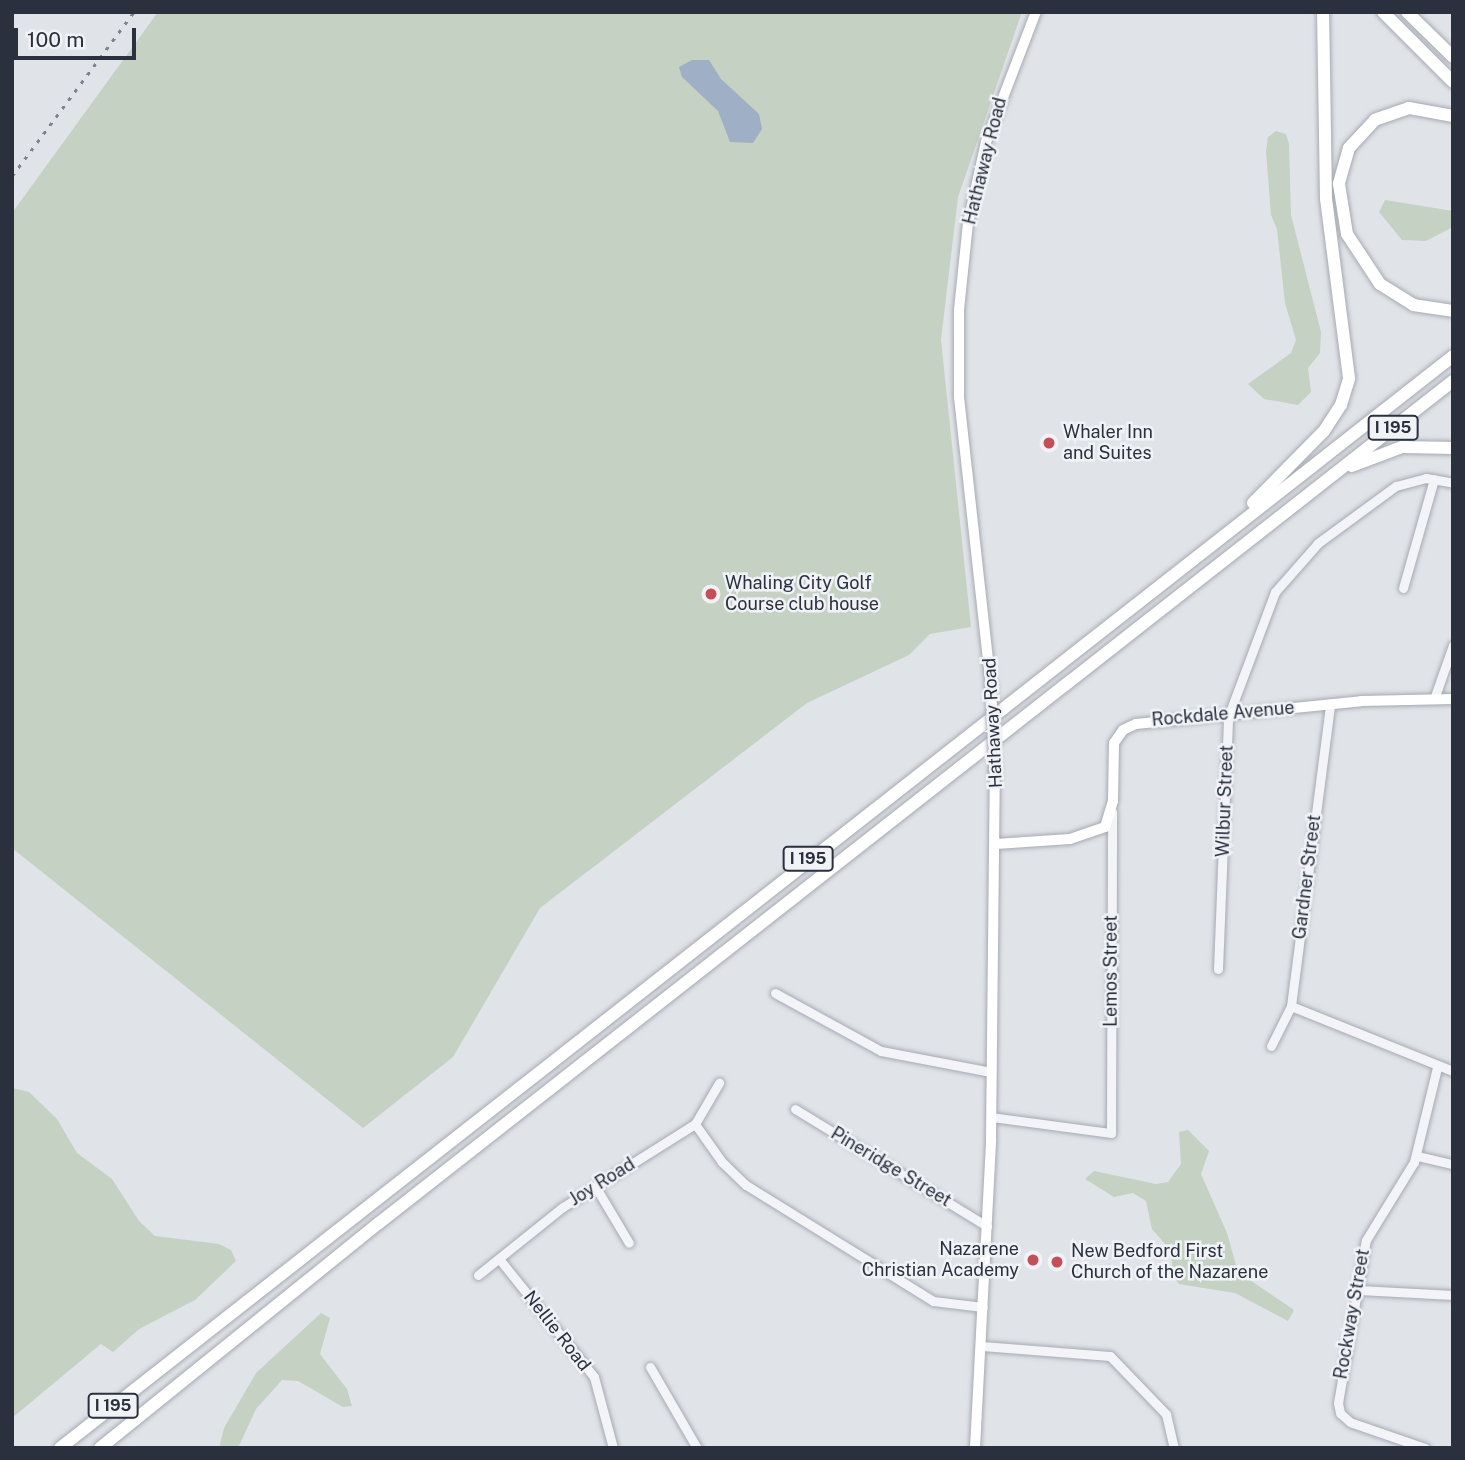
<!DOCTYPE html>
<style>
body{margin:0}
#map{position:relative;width:1465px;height:1460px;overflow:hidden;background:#e0e3e8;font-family:"Public Sans",sans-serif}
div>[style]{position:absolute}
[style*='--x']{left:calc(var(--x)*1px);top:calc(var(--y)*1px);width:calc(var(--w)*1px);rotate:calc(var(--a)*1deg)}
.green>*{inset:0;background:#c5d1c2}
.water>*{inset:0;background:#9eafc6}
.roads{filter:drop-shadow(0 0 2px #a6aab2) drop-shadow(0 0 2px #a6aab2)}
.minor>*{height:9px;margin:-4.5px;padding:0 4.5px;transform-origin:4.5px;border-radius:4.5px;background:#f3f4f7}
.major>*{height:10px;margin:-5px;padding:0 5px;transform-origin:5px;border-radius:5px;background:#fff}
.highway>*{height:12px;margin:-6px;padding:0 6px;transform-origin:6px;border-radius:6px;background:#fff}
.rail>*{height:2.5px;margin-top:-1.25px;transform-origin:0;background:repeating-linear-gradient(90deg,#7b8291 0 3.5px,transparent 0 10.5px)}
.bridges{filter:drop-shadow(0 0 2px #a1a7b3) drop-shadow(0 0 2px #a1a7b3)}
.major-bridge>*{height:10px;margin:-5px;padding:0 5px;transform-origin:5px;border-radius:5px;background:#fff}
.dots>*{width:19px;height:19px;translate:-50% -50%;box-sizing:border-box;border:4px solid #f0f2f6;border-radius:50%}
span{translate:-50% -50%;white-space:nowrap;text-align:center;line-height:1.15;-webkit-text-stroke:5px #f0f2f6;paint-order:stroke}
.shield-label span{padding:2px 5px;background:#f0f2f6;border:2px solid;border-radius:5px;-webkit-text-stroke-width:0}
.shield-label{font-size:16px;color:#2a303e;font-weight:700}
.street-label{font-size:18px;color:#2a303e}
.poi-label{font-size:18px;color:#2a303e}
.left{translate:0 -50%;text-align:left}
.right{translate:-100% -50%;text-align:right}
.frame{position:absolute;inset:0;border:14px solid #2a303e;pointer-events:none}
.scale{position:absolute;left:14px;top:28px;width:122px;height:32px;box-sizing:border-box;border:4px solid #2a303e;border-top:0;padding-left:9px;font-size:21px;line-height:24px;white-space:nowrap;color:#2a303e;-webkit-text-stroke:5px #f0f2f6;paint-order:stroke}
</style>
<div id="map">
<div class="green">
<i style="clip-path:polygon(158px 12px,1022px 12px,958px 197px,941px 340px,971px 627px,930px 634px,909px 655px,807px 703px,540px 908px,453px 1057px,363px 1128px,12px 848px,12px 213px)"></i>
<i style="clip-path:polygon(1276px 131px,1286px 134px,1289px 144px,1291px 215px,1321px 332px,1320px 353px,1308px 368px,1311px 392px,1298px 405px,1264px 399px,1248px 384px,1291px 353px,1296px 340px,1285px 303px,1277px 229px,1271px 215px,1266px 151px,1268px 137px)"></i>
<i style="clip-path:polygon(1385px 200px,1453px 211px,1453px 227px,1426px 241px,1402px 240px,1379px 212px)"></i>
<i style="clip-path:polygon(12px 1088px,29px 1092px,57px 1119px,77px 1153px,112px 1179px,139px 1221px,155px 1236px,219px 1244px,231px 1250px,236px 1261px,195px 1300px,139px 1329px,113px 1352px,101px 1344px,12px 1418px)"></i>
<i style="clip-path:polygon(1188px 1130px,1209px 1151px,1201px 1174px,1227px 1233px,1238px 1272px,1294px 1310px,1288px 1321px,1235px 1293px,1179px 1284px,1172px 1274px,1172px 1252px,1152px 1229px,1146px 1201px,1133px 1193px,1114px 1197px,1085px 1179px,1094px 1171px,1156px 1184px,1168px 1182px,1181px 1164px,1179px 1132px)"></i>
<i style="clip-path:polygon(321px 1313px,330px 1318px,320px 1354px,347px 1389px,352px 1406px,343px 1407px,298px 1381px,282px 1380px,256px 1409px,238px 1448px,219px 1448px,224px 1428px,256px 1373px)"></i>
</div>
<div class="water">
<i style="clip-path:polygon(692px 60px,709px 60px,721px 79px,759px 114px,762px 129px,753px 143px,730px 142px,718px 111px,682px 77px,679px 67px)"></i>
</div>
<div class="roads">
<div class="minor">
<i style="--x:1403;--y:588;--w:113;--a:-74.1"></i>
<i style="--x:1434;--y:699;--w:57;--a:-70.6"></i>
<i style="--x:1218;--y:969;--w:252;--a:-87.7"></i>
<i style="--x:1228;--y:717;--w:134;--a:-69.4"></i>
<i style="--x:1275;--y:592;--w:65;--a:-48.7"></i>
<i style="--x:1318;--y:543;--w:97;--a:-36.2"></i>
<i style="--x:1396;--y:486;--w:31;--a:-15"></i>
<i style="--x:1426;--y:478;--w:27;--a:10"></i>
<i style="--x:775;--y:993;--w:121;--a:28.7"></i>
<i style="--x:881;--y:1051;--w:112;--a:10.8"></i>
<i style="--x:1291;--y:1006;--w:175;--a:21.9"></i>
<i style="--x:1271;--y:1046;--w:45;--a:-63.4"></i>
<i style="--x:1291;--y:1006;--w:305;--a:-82.6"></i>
<i style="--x:795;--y:1109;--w:225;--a:31.4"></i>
<i style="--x:991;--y:1117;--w:121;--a:7.6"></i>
<i style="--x:1111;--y:1133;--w:321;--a:-89.8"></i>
<i style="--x:695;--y:1124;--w:47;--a:54.6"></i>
<i style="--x:722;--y:1162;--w:33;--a:44"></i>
<i style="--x:746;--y:1185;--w:220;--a:31.8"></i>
<i style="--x:933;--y:1301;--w:50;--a:6.8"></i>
<i style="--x:1417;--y:1156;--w:37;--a:13"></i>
<i style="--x:595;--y:1186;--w:66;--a:59.2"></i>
<i style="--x:500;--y:1260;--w:150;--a:51.2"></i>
<i style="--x:594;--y:1377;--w:73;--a:75"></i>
<i style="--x:478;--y:1275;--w:109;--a:-38.7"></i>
<i style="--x:563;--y:1207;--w:156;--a:-32.2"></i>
<i style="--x:695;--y:1124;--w:48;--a:-59.7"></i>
<i style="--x:1359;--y:1290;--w:94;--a:3"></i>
<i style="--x:982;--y:1346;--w:128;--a:4.5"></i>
<i style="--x:1110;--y:1356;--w:81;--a:46"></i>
<i style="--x:1166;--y:1414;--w:35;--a:77"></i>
<i style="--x:650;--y:1367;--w:94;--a:59.9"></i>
<i style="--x:1425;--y:1448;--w:79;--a:-160.9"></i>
<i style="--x:1350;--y:1422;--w:13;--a:-138"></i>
<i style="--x:1340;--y:1413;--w:10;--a:-101"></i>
<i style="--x:1338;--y:1403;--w:165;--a:-80.3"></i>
<i style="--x:1366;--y:1240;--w:92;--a:-58.4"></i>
<i style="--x:1414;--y:1162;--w:97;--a:-76.3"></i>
</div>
<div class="major">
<i style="--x:991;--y:687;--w:292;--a:-96.3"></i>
<i style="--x:959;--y:397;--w:87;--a:-90"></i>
<i style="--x:959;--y:310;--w:87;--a:-84.1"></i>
<i style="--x:968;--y:223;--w:83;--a:-77.5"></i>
<i style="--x:986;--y:142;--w:139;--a:-69"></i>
<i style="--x:996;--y:844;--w:74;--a:-3.9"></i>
<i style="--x:1070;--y:839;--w:37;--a:-19"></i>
<i style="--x:1105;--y:827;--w:27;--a:-73"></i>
<i style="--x:1113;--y:801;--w:58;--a:-89"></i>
<i style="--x:1114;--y:743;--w:16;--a:-55"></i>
<i style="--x:1123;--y:730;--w:14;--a:-25"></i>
<i style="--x:1136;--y:724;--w:226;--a:-5.8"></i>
<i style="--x:1361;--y:701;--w:92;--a:-1.2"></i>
<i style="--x:975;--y:1448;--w:310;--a:-87"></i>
<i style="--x:991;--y:1138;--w:364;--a:-89.4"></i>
</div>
<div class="highway">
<i style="--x:1383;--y:12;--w:99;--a:45"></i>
<i style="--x:1407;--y:12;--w:64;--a:44.4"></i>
<i style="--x:1453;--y:116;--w:45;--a:-169.7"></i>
<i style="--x:1409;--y:108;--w:36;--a:161"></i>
<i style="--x:1375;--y:120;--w:38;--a:133"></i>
<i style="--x:1349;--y:148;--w:37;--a:106"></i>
<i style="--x:1339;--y:184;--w:51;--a:80.9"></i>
<i style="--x:1347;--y:234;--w:60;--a:56.6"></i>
<i style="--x:1380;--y:284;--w:39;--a:32"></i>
<i style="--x:1413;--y:305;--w:40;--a:8.5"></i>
<i style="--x:1352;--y:466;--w:53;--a:-20.8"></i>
<i style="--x:1402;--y:447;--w:51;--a:1.1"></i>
<i style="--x:1253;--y:503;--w:101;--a:-45.4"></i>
<i style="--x:1324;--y:431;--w:31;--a:-57"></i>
<i style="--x:1341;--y:405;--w:28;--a:-73"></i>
<i style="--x:1349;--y:378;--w:180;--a:-97.3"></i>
<i style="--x:1326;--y:199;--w:187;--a:-90.9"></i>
<i style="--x:60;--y:1448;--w:1770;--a:-38.09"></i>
<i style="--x:100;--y:1448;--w:358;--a:-38.9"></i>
<i style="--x:379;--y:1223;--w:1365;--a:-38.1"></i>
</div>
</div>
<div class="rail">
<i style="--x:12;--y:176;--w:204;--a:-53.4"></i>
</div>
<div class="bridges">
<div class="major-bridge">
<i style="--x:991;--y:687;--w:87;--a:87.4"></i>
</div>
</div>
<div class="dots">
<i style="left:1049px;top:443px;background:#c44f5a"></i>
<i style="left:711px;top:594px;background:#c44f5a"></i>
<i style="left:1033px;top:1260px;background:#c44f5a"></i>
<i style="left:1057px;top:1262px;background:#c44f5a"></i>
</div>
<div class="shield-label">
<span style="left:1393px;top:428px">I 195</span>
<span style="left:808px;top:859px">I 195</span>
<span style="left:113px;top:1406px">I 195</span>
</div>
<div class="street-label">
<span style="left:985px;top:161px;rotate:-76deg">Hathaway Road</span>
<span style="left:1223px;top:714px;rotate:-5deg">Rockdale Avenue</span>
<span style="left:993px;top:723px;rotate:-93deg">Hathaway Road</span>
<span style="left:1225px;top:801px;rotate:-88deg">Wilbur Street</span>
<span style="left:1307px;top:877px;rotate:-83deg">Gardner Street</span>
<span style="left:1111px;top:971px;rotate:-90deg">Lemos Street</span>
<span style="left:891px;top:1167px;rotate:31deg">Pineridge Street</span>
<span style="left:602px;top:1182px;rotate:-32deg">Joy Road</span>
<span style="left:1352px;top:1314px;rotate:-80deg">Rockway Street</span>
<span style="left:557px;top:1331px;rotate:52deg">Nellie Road</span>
</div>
<div class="poi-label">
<span class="left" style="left:1063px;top:443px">Whaler Inn<br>and Suites</span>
<span class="left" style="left:725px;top:594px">Whaling City Golf<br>Course club house</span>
<span class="right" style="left:1019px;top:1260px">Nazarene<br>Christian Academy</span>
<span class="left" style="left:1071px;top:1262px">New Bedford First<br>Church of the Nazarene</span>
</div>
<div class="frame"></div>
<div class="scale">100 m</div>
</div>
